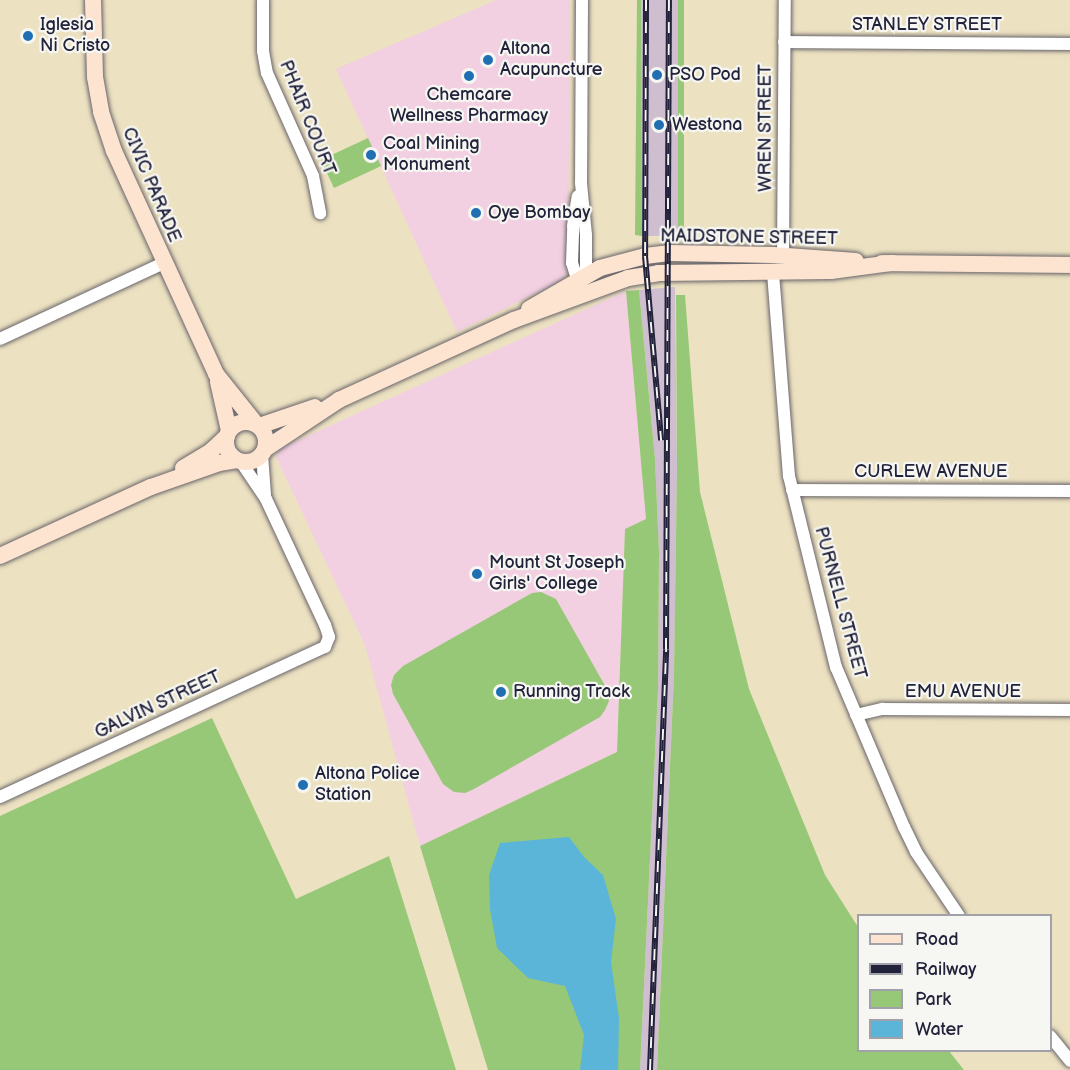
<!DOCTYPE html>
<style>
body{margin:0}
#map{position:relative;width:1070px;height:1070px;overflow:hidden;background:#ece1c1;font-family:"Balsamiq Sans",sans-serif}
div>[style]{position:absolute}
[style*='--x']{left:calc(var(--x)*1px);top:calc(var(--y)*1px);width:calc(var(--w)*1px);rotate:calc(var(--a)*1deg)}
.built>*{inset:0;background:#f2d0e2}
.industrial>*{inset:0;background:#cfbed0;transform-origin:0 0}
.green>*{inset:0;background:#97c877;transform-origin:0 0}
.water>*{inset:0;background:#5bb5d8}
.roads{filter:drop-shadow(0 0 2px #69656a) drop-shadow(0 0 2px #69656a)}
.street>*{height:12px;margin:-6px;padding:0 6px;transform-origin:6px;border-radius:6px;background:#fff}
.secondary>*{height:16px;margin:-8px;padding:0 8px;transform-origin:8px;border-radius:8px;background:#fde4d1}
.secondary>.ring{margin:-8px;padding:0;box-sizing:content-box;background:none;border:16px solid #fde4d1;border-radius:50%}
.rail>*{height:6px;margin-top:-3px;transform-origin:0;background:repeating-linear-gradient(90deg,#f6f6f2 0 11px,#22223b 0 22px);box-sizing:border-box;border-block:2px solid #22223b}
.dots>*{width:16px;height:16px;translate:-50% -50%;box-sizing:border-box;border:3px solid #f6f6f2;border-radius:50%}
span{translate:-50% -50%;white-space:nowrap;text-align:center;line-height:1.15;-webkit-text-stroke:4.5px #f6f6f2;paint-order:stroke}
.street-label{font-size:18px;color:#22223b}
.poi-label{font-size:18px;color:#22223b}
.left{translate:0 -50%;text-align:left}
.legend{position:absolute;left:857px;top:914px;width:195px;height:138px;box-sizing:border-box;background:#f6f6f2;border:2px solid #a1a1a9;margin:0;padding:8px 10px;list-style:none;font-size:18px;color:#22223b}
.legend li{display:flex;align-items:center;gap:12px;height:30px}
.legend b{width:30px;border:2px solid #a1a1a9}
</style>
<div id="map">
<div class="built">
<i style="clip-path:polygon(496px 0,570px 0,568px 271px,561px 281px,457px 332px,336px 69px)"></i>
<i style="clip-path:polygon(626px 291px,646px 519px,625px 530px,617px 752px,420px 846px,365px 645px,276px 457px,279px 449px)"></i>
</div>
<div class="industrial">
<i style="left:641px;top:0;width:37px;height:236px"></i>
<i style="clip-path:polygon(675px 287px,677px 470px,674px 674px,657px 1070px,640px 1070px,658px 690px,659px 553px,655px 459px,639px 290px)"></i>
</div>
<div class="green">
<i style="clip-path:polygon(637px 0,641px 0,642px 236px,635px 235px)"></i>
<i style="left:678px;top:0;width:6px;height:238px"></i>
<i style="left:368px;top:138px;width:31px;height:52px;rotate:65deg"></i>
<i style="clip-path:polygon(639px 290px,655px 459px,659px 553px,658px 690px,640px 1070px,488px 1070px,420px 846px,617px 752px,625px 529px,646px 519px,626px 291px)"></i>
<i style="clip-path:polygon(676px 295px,685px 295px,700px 492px,749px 689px,825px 875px,858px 927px,858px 1050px,949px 1051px,964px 1070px,657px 1070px,674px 674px,677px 470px)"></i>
<i style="clip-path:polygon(541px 592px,556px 599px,608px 691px,609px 701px,605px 710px,600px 717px,474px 789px,465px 793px,454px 792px,443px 784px,393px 694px,391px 685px,394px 675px,403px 666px,532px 593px)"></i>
<i style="clip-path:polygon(212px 718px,296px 899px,389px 856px,456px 1070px,0 1070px,0 816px)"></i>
</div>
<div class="water">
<i style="clip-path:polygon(569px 837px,584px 857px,603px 875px,616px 919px,611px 962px,619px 1018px,618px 1070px,580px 1070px,584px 1035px,565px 986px,528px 978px,497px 948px,490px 909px,489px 875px,500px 843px)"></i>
</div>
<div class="roads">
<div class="street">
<i style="--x:263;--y:0;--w:51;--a:90"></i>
<i style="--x:263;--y:51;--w:22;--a:80"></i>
<i style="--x:267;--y:73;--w:113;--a:65.9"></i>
<i style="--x:313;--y:176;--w:38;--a:79"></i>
<i style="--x:582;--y:0;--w:183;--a:90.3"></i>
<i style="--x:581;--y:183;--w:52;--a:84.5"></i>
<i style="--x:586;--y:235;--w:39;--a:90"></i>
<i style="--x:784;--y:42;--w:286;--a:0.4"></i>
<i style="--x:783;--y:256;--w:256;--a:-89.6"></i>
<i style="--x:773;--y:273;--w:204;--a:85.5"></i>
<i style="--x:789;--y:476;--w:197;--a:76.2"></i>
<i style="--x:836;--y:667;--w:174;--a:67"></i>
<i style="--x:904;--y:827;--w:28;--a:64"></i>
<i style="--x:916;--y:852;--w:77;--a:56.1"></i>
<i style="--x:577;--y:279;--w:17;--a:-107"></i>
<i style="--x:572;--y:263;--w:37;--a:-88"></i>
<i style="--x:573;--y:226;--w:30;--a:-81"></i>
<i style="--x:0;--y:339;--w:181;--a:-24.9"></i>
<i style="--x:262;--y:455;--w:40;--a:85.7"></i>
<i style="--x:792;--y:490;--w:278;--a:0.2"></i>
<i style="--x:856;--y:715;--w:28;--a:-13"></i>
<i style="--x:883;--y:709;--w:187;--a:0.3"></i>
<i style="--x:0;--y:797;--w:358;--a:-24.8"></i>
<i style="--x:325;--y:647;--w:11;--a:-68"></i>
<i style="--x:329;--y:637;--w:13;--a:-108"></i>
<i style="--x:325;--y:625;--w:139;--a:-115.1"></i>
<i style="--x:266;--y:499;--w:45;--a:-124"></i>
<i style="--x:1050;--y:1036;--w:32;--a:51"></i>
</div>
<div class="secondary">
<i style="--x:93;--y:0;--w:77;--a:88.5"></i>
<i style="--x:95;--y:77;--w:36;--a:80"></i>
<i style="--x:101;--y:112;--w:41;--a:71.6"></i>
<i style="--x:114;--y:151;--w:245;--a:65.4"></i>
<i style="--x:216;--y:374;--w:64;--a:51.3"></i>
<i style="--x:882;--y:263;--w:188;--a:0.6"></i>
<i style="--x:529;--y:309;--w:82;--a:-30"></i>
<i style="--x:600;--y:268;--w:47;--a:-14.9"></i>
<i style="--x:645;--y:256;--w:24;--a:-7"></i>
<i style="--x:669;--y:253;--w:104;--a:1.1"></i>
<i style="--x:773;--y:255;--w:83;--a:4.1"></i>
<i style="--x:218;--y:382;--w:50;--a:77.3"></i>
<i class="ring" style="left:226px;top:422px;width:24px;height:24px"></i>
<i style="--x:259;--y:426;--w:59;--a:-18.7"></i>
<i style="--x:265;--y:449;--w:89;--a:-33.5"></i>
<i style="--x:339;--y:400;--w:192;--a:-24.6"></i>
<i style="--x:514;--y:320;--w:121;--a:-20.2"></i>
<i style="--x:628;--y:278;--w:30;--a:-9"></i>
<i style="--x:658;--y:273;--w:173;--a:-0.7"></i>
<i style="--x:831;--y:271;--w:62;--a:-7.5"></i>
<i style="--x:183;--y:468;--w:33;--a:-31"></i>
<i style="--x:211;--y:451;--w:22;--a:-43"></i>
<i style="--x:0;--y:556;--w:166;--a:-24.6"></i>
<i style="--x:151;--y:487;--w:72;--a:-19.4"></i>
<i style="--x:219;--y:463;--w:18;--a:-9"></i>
</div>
</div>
<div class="rail">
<i style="--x:646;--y:0;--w:256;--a:90.2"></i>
<i style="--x:645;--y:256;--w:185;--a:85"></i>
<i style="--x:650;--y:1070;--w:421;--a:-87.8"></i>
<i style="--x:666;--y:649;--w:649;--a:-89.74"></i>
</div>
<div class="dots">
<i style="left:28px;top:36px;background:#1f6fb2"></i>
<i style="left:488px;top:60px;background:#1f6fb2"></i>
<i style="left:657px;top:75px;background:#1f6fb2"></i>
<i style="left:469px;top:76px;background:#1f6fb2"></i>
<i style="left:659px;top:125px;background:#1f6fb2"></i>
<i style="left:371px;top:155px;background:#1f6fb2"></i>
<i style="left:476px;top:213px;background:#1f6fb2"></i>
<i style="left:477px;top:574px;background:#1f6fb2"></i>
<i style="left:501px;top:692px;background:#1f6fb2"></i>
<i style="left:303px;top:785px;background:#1f6fb2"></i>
</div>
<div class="street-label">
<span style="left:927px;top:25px">STANLEY STREET</span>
<span style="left:307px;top:118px;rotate:68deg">PHAIR COURT</span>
<span style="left:766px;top:128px;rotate:-90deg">WREN STREET</span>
<span style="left:151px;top:185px;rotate:67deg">CIVIC PARADE</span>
<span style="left:749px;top:238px;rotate:1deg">MAIDSTONE STREET</span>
<span style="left:931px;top:472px">CURLEW AVENUE</span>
<span style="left:840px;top:603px;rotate:75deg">PURNELL STREET</span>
<span style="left:963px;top:692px">EMU AVENUE</span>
<span style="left:158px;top:705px;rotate:-25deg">GALVIN STREET</span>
</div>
<div class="poi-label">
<span class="left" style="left:40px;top:36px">Iglesia<br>Ni Cristo</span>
<span class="left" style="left:500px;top:60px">Altona<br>Acupuncture</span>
<span class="left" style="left:669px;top:75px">PSO Pod</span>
<span style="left:469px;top:106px">Chemcare<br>Wellness Pharmacy</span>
<span class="left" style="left:672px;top:125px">Westona</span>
<span class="left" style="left:383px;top:155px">Coal Mining<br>Monument</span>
<span class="left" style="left:488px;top:213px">Oye Bombay</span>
<span class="left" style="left:489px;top:574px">Mount St Joseph<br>Girls' College</span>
<span class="left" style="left:513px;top:692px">Running Track</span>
<span class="left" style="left:315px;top:785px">Altona Police<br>Station</span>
</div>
<ul class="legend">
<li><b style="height:8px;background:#fde4d1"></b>Road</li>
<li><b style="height:8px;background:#22223b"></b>Railway</li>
<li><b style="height:16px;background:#97c877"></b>Park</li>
<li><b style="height:16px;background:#5bb5d8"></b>Water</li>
</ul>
</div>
